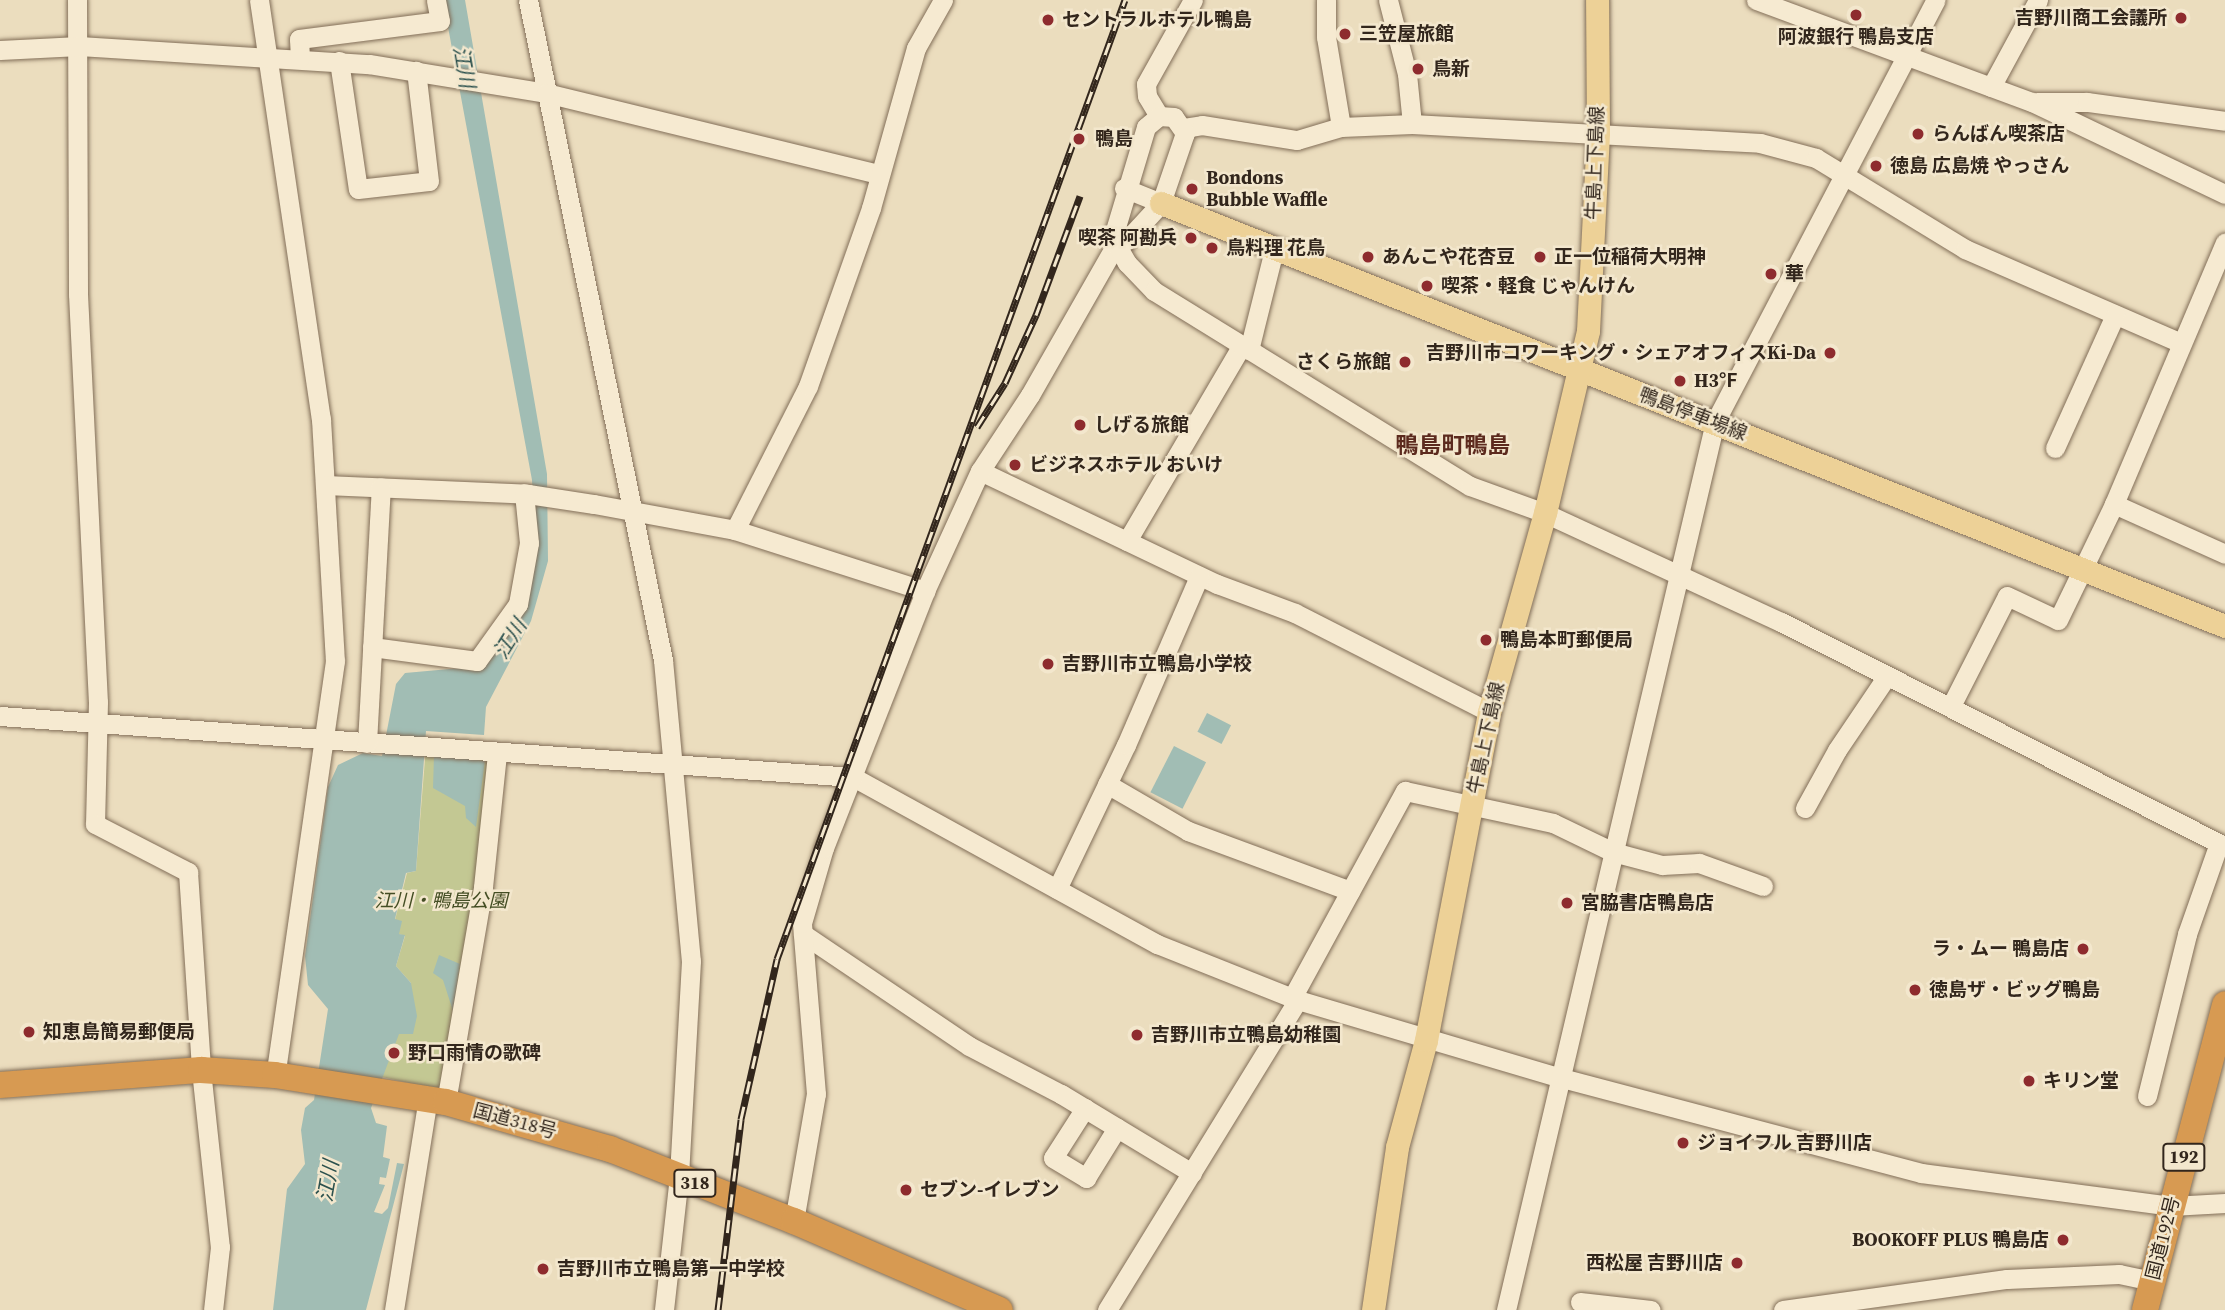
<!DOCTYPE html>
<meta charset="utf-8">
<style>
body{margin:0}
#map{position:relative;width:2225px;height:1310px;overflow:hidden;background:#ebddbe;font-family:"Source Serif 4","Noto Sans JP",serif}
div>[style]{position:absolute}
[style*='--x']{left:calc(var(--x)*1px);top:calc(var(--y)*1px);width:calc(var(--w)*1px);rotate:calc(var(--a)*1deg)}
.green>*{inset:0;background:#c3c893}
.water>*{inset:0;background:#a1bdb4;transform-origin:0 0}
.roads{filter:drop-shadow(0 0 2px #826e58) drop-shadow(0 0 2px #826e58)}
.minor>*{height:19px;margin:-9.5px;padding:0 9.5px;transform-origin:9.5px;border-radius:9.5px;background:#f6ead1}
.major>*{height:23px;margin:-11.5px;padding:0 11.5px;transform-origin:11.5px;border-radius:11.5px;background:#edd197}
.highway>*{height:26px;margin:-13px;padding:0 13px;transform-origin:13px;border-radius:13px;background:#d79a52}
.rail>*{height:7px;margin-top:-3.5px;transform-origin:0;background:repeating-linear-gradient(90deg,#f3e7cd 0 13px,#32261c 0 26px);box-sizing:border-box;border-block:2px solid #32261c}
.dots>*{width:19px;height:19px;translate:-50% -50%;box-sizing:border-box;border:4px solid #f3e7cd;border-radius:50%}
span{translate:-50% -50%;white-space:nowrap;text-align:center;line-height:1.15;-webkit-text-stroke:5px #f3e7cd;paint-order:stroke}
.shield-label span{padding:2px 5px;background:#f3e7cd;border:2px solid;border-radius:5px;-webkit-text-stroke-width:0}
.shield-label{font-size:18px;color:#32261c;font-weight:700}
.poi-label{font-size:19px;color:#32261c;font-weight:700}
.right{translate:-100% -50%;text-align:right}
.left{translate:0 -50%;text-align:left}
.street-label{font-size:19px;color:#32261c}
.park-label{font-size:19px;color:#444e24;font-style:italic}
.water-label{font-size:21px;color:#2c514e;font-style:italic}
.quarter-label{font-size:23px;color:#5c2a1e;font-weight:700}
</style>
<div id="map">
<div class="green">
<i style="clip-path:polygon(426px 747px,497px 753px,441px 1090px,382px 1077px,411px 983px,396px 966px,405px 936px,399px 934px,395px 920px,407px 873px,416px 871px)"></i>
</div>
<div class="water">
<i style="clip-path:polygon(443px 0,465px 0,547px 474px,548px 561px,531px 621px,486px 707px,484px 735px,426px 731px,416px 871px,406px 873px,395px 919px,402px 921px,399px 934px,405px 935px,396px 966px,411px 983px,417px 1016px,413px 1034px,399px 1034px,371px 1108px,376px 1123px,387px 1126px,383px 1157px,390px 1159px,386px 1178px,380px 1177px,379px 1184px,385px 1185px,374px 1212px,382px 1214px,388px 1208px,397px 1163px,404px 1164px,366px 1310px,273px 1310px,287px 1189px,305px 1164px,301px 1130px,305px 1108px,314px 1100px,328px 1009px,308px 985px,305px 956px,328px 787px,338px 765px,363px 753px,382px 756px,396px 684px,405px 673px,483px 666px,535px 551px,532px 480px)"></i>
<i style="left:1207px;top:713px;width:27px;height:21px;rotate:27deg"></i>
<i style="left:1174px;top:746px;width:36px;height:52px;rotate:27deg"></i>
<i style="clip-path:polygon(434px 755px,485px 761px,476px 827px,466px 818px,465px 806px,433px 788px)"></i>
<i style="clip-path:polygon(439px 955px,460px 964px,453px 1011px,443px 980px,433px 973px)"></i>
</div>
<div class="roads">
<div class="minor">
<i style="--x:77;--y:0;--w:294;--a:89.8"></i>
<i style="--x:78;--y:294;--w:408;--a:87.2"></i>
<i style="--x:98;--y:702;--w:122;--a:91.4"></i>
<i style="--x:95;--y:824;--w:105;--a:27.3"></i>
<i style="--x:188;--y:872;--w:198;--a:86.2"></i>
<i style="--x:201;--y:1070;--w:178;--a:83.9"></i>
<i style="--x:220;--y:1247;--w:63;--a:96.3"></i>
<i style="--x:259;--y:0;--w:424;--a:81.6"></i>
<i style="--x:321;--y:419;--w:242;--a:86.7"></i>
<i style="--x:335;--y:661;--w:418;--a:98.2"></i>
<i style="--x:528;--y:0;--w:674;--a:78.44"></i>
<i style="--x:663;--y:660;--w:302;--a:84.7"></i>
<i style="--x:691;--y:961;--w:215;--a:93.2"></i>
<i style="--x:679;--y:1176;--w:135;--a:96.4"></i>
<i style="--x:1326;--y:0;--w:37;--a:90"></i>
<i style="--x:1326;--y:37;--w:91;--a:80.5"></i>
<i style="--x:1388;--y:0;--w:76;--a:75.6"></i>
<i style="--x:1407;--y:74;--w:50;--a:84.3"></i>
<i style="--x:1756;--y:0;--w:294;--a:20.3"></i>
<i style="--x:2032;--y:102;--w:214;--a:25.5"></i>
<i style="--x:0;--y:50;--w:79;--a:-2.9"></i>
<i style="--x:79;--y:46;--w:291;--a:3.6"></i>
<i style="--x:369;--y:64;--w:179;--a:9.3"></i>
<i style="--x:546;--y:93;--w:342;--a:13.7"></i>
<i style="--x:300;--y:58;--w:19;--a:-93"></i>
<i style="--x:299;--y:39;--w:142;--a:-7.3"></i>
<i style="--x:440;--y:21;--w:21;--a:-101"></i>
<i style="--x:339;--y:61;--w:129;--a:81.6"></i>
<i style="--x:358;--y:189;--w:71;--a:-6.4"></i>
<i style="--x:429;--y:181;--w:111;--a:-96.7"></i>
<i style="--x:1991;--y:87;--w:99;--a:-61.6"></i>
<i style="--x:2037;--y:102;--w:50;--a:0"></i>
<i style="--x:2087;--y:102;--w:139;--a:7.8"></i>
<i style="--x:1159;--y:116;--w:23;--a:-121"></i>
<i style="--x:1147;--y:96;--w:12;--a:-95"></i>
<i style="--x:1146;--y:84;--w:96;--a:-60.8"></i>
<i style="--x:1184;--y:128;--w:18;--a:-9"></i>
<i style="--x:1202;--y:125;--w:96;--a:9"></i>
<i style="--x:1297;--y:140;--w:46;--a:-16.5"></i>
<i style="--x:1341;--y:127;--w:71;--a:-2.4"></i>
<i style="--x:1412;--y:124;--w:349;--a:3.1"></i>
<i style="--x:1760;--y:143;--w:58;--a:15"></i>
<i style="--x:1816;--y:158;--w:175;--a:31.4"></i>
<i style="--x:1965;--y:249;--w:233;--a:23.5"></i>
<i style="--x:1124;--y:188;--w:40;--a:22"></i>
<i style="--x:1249;--y:350;--w:103;--a:-76"></i>
<i style="--x:2055;--y:448;--w:146;--a:-65.7"></i>
<i style="--x:980;--y:471;--w:263;--a:25.5"></i>
<i style="--x:1217;--y:584;--w:83;--a:20.4"></i>
<i style="--x:1295;--y:613;--w:218;--a:27"></i>
<i style="--x:325;--y:485;--w:203;--a:2.5"></i>
<i style="--x:528;--y:494;--w:67;--a:8.6"></i>
<i style="--x:594;--y:504;--w:143;--a:10.4"></i>
<i style="--x:735;--y:530;--w:200;--a:17.8"></i>
<i style="--x:2114;--y:504;--w:122;--a:24.2"></i>
<i style="--x:735;--y:530;--w:161;--a:-63.1"></i>
<i style="--x:808;--y:386;--w:189;--a:-70.5"></i>
<i style="--x:871;--y:208;--w:166;--a:-74.3"></i>
<i style="--x:916;--y:48;--w:55;--a:-60.6"></i>
<i style="--x:1127;--y:541;--w:227;--a:-59.6"></i>
<i style="--x:372;--y:647;--w:106;--a:7.6"></i>
<i style="--x:477;--y:661;--w:70;--a:-54.3"></i>
<i style="--x:518;--y:604;--w:62;--a:-79.8"></i>
<i style="--x:529;--y:543;--w:50;--a:-95.7"></i>
<i style="--x:1951;--y:706;--w:123;--a:-63"></i>
<i style="--x:2007;--y:596;--w:56;--a:25.2"></i>
<i style="--x:2058;--y:620;--w:129;--a:-64.2"></i>
<i style="--x:2114;--y:504;--w:284;--a:-67"></i>
<i style="--x:0;--y:716;--w:855;--a:4.09"></i>
<i style="--x:853;--y:777;--w:347;--a:28.8"></i>
<i style="--x:1157;--y:944;--w:152;--a:21.7"></i>
<i style="--x:1298;--y:1000;--w:275;--a:16.5"></i>
<i style="--x:1562;--y:1078;--w:371;--a:14.8"></i>
<i style="--x:1921;--y:1173;--w:252;--a:7.5"></i>
<i style="--x:2171;--y:1206;--w:54;--a:-3.2"></i>
<i style="--x:367;--y:743;--w:256;--a:-86.9"></i>
<i style="--x:1107;--y:784;--w:94;--a:30.1"></i>
<i style="--x:1188;--y:831;--w:173;--a:20.3"></i>
<i style="--x:1805;--y:808;--w:66;--a:-61.1"></i>
<i style="--x:1837;--y:750;--w:89;--a:-56"></i>
<i style="--x:1057;--y:889;--w:160;--a:-64.4"></i>
<i style="--x:1126;--y:745;--w:184;--a:-66.6"></i>
<i style="--x:803;--y:934;--w:200;--a:34"></i>
<i style="--x:969;--y:1046;--w:104;--a:27.6"></i>
<i style="--x:1061;--y:1094;--w:153;--a:31.1"></i>
<i style="--x:1292;--y:998;--w:236;--a:-61.4"></i>
<i style="--x:1405;--y:791;--w:151;--a:12.2"></i>
<i style="--x:1553;--y:823;--w:67;--a:25.8"></i>
<i style="--x:1613;--y:852;--w:51;--a:14.9"></i>
<i style="--x:1662;--y:865;--w:37;--a:-3"></i>
<i style="--x:1699;--y:863;--w:68;--a:19.8"></i>
<i style="--x:2147;--y:1096;--w:167;--a:-76.1"></i>
<i style="--x:2187;--y:934;--w:96;--a:-70.6"></i>
<i style="--x:446;--y:1102;--w:218;--a:-80.2"></i>
<i style="--x:483;--y:887;--w:135;--a:-84"></i>
<i style="--x:1085;--y:1108;--w:59;--a:122.6"></i>
<i style="--x:1053;--y:1158;--w:39;--a:31"></i>
<i style="--x:1086;--y:1178;--w:59;--a:-58.2"></i>
<i style="--x:794;--y:1221;--w:129;--a:-80.2"></i>
<i style="--x:816;--y:1094;--w:172;--a:-94.7"></i>
<i style="--x:802;--y:923;--w:78;--a:-73.7"></i>
<i style="--x:824;--y:848;--w:276;--a:-68.5"></i>
<i style="--x:925;--y:591;--w:132;--a:-65.4"></i>
<i style="--x:980;--y:471;--w:91;--a:-56.7"></i>
<i style="--x:1030;--y:395;--w:174;--a:-60.3"></i>
<i style="--x:1116;--y:244;--w:12;--a:-20"></i>
<i style="--x:1127;--y:240;--w:50;--a:-47.4"></i>
<i style="--x:1161;--y:203;--w:74;--a:-71.1"></i>
<i style="--x:1185;--y:133;--w:19;--a:-125"></i>
<i style="--x:1174;--y:117;--w:15;--a:-176"></i>
<i style="--x:1159;--y:116;--w:17;--a:140"></i>
<i style="--x:1146;--y:127;--w:112;--a:106.7"></i>
<i style="--x:1114;--y:234;--w:10;--a:79"></i>
<i style="--x:1116;--y:244;--w:22;--a:60"></i>
<i style="--x:1127;--y:263;--w:39;--a:46"></i>
<i style="--x:1154;--y:291;--w:371;--a:31.7"></i>
<i style="--x:1470;--y:486;--w:80;--a:19.8"></i>
<i style="--x:1545;--y:513;--w:260;--a:24.8"></i>
<i style="--x:1781;--y:622;--w:497;--a:26.8"></i>
<i style="--x:1580;--y:1302;--w:71;--a:6.4"></i>
<i style="--x:394;--y:1310;--w:215;--a:-80.9"></i>
<i style="--x:1107;--y:1310;--w:364;--a:-58.4"></i>
<i style="--x:1506;--y:1310;--w:912;--a:-76.76"></i>
<i style="--x:1715;--y:422;--w:476;--a:-62.4"></i>
<i style="--x:1783;--y:1310;--w:226;--a:-7.9"></i>
<i style="--x:2007;--y:1279;--w:112;--a:-2.6"></i>
<i style="--x:2119;--y:1274;--w:34;--a:12"></i>
</div>
<div class="major">
<i style="--x:1161;--y:203;--w:1145;--a:21.68"></i>
<i style="--x:1373;--y:1310;--w:165;--a:-81.6"></i>
<i style="--x:1397;--y:1147;--w:111;--a:-74.8"></i>
<i style="--x:1426;--y:1040;--w:334;--a:-79.1"></i>
<i style="--x:1489;--y:712;--w:207;--a:-74.3"></i>
<i style="--x:1545;--y:513;--w:187;--a:-76.7"></i>
<i style="--x:1588;--y:331;--w:199;--a:-87.1"></i>
<i style="--x:1598;--y:132;--w:132;--a:-90.4"></i>
</div>
<div class="highway">
<i style="--x:0;--y:1085;--w:202;--a:-4.3"></i>
<i style="--x:201;--y:1070;--w:74;--a:3.9"></i>
<i style="--x:275;--y:1075;--w:173;--a:9"></i>
<i style="--x:446;--y:1102;--w:171;--a:16"></i>
<i style="--x:610;--y:1149;--w:198;--a:21.4"></i>
<i style="--x:794;--y:1221;--w:224;--a:23.4"></i>
<i style="--x:2145;--y:1310;--w:316;--a:-75.3"></i>
</div>
</div>
<div class="rail">
<i style="--x:977;--y:427;--w:52;--a:-57.5"></i>
<i style="--x:1005;--y:383;--w:75;--a:-65.5"></i>
<i style="--x:1036;--y:315;--w:127;--a:-69.7"></i>
<i style="--x:718;--y:1310;--w:192;--a:-83.1"></i>
<i style="--x:741;--y:1119;--w:164;--a:-77.3"></i>
<i style="--x:777;--y:959;--w:1020;--a:-70.06"></i>
</div>
<div class="dots">
<i style="left:1856px;top:15px;background:#8e2b2e"></i>
<i style="left:2181px;top:18px;background:#8e2b2e"></i>
<i style="left:1048px;top:20px;background:#8e2b2e"></i>
<i style="left:1345px;top:34px;background:#8e2b2e"></i>
<i style="left:1418px;top:69px;background:#8e2b2e"></i>
<i style="left:1918px;top:134px;background:#8e2b2e"></i>
<i style="left:1079px;top:139px;background:#8e2b2e"></i>
<i style="left:1876px;top:166px;background:#8e2b2e"></i>
<i style="left:1192px;top:189px;background:#8e2b2e"></i>
<i style="left:1191px;top:238px;background:#8e2b2e"></i>
<i style="left:1212px;top:248px;background:#8e2b2e"></i>
<i style="left:1368px;top:257px;background:#8e2b2e"></i>
<i style="left:1540px;top:257px;background:#8e2b2e"></i>
<i style="left:1771px;top:274px;background:#8e2b2e"></i>
<i style="left:1427px;top:286px;background:#8e2b2e"></i>
<i style="left:1830px;top:353px;background:#8e2b2e"></i>
<i style="left:1405px;top:362px;background:#8e2b2e"></i>
<i style="left:1680px;top:381px;background:#8e2b2e"></i>
<i style="left:1080px;top:425px;background:#8e2b2e"></i>
<i style="left:1015px;top:465px;background:#8e2b2e"></i>
<i style="left:1486px;top:640px;background:#8e2b2e"></i>
<i style="left:1048px;top:664px;background:#8e2b2e"></i>
<i style="left:1567px;top:903px;background:#8e2b2e"></i>
<i style="left:2083px;top:949px;background:#8e2b2e"></i>
<i style="left:1915px;top:990px;background:#8e2b2e"></i>
<i style="left:29px;top:1032px;background:#8e2b2e"></i>
<i style="left:1137px;top:1035px;background:#8e2b2e"></i>
<i style="left:394px;top:1053px;background:#8e2b2e"></i>
<i style="left:2029px;top:1081px;background:#8e2b2e"></i>
<i style="left:1683px;top:1143px;background:#8e2b2e"></i>
<i style="left:906px;top:1190px;background:#8e2b2e"></i>
<i style="left:2063px;top:1240px;background:#8e2b2e"></i>
<i style="left:1737px;top:1263px;background:#8e2b2e"></i>
<i style="left:543px;top:1269px;background:#8e2b2e"></i>
</div>
<div class="shield-label">
<span style="left:2184px;top:1157px">192</span>
<span style="left:695px;top:1183px">318</span>
</div>
<div class="poi-label">
<span class="right" style="left:2167px;top:18px">吉野川商工会議所</span>
<span class="left" style="left:1062px;top:20px">セントラルホテル鴨島</span>
<span class="left" style="left:1359px;top:34px">三笠屋旅館</span>
<span style="left:1856px;top:37px">阿波銀行 鴨島支店</span>
<span class="left" style="left:1432px;top:69px">鳥新</span>
<span class="left" style="left:1932px;top:134px">らんばん喫茶店</span>
<span class="left" style="left:1095px;top:139px">鴨島</span>
<span class="left" style="left:1890px;top:166px">徳島 広島焼 やっさん</span>
<span class="left" style="left:1206px;top:189px">Bondons<br>Bubble Waffle</span>
<span class="right" style="left:1177px;top:238px">喫茶 阿勘兵</span>
<span class="left" style="left:1226px;top:248px">鳥料理 花鳥</span>
<span class="left" style="left:1382px;top:257px">あんこや花杏豆</span>
<span class="left" style="left:1554px;top:257px">正一位稲荷大明神</span>
<span class="left" style="left:1785px;top:274px">華</span>
<span class="left" style="left:1441px;top:286px">喫茶・軽食 じゃんけん</span>
<span class="right" style="left:1816px;top:353px">吉野川市コワーキング・シェアオフィスKi-Da</span>
<span class="right" style="left:1391px;top:362px">さくら旅館</span>
<span class="left" style="left:1694px;top:381px">H3℉</span>
<span class="left" style="left:1094px;top:425px">しげる旅館</span>
<span class="left" style="left:1029px;top:465px">ビジネスホテル おいけ</span>
<span class="left" style="left:1500px;top:640px">鴨島本町郵便局</span>
<span class="left" style="left:1062px;top:664px">吉野川市立鴨島小学校</span>
<span class="left" style="left:1581px;top:903px">宮脇書店鴨島店</span>
<span class="right" style="left:2069px;top:949px">ラ・ムー 鴨島店</span>
<span class="left" style="left:1929px;top:990px">徳島ザ・ビッグ鴨島</span>
<span class="left" style="left:43px;top:1032px">知恵島簡易郵便局</span>
<span class="left" style="left:1151px;top:1035px">吉野川市立鴨島幼稚園</span>
<span class="left" style="left:408px;top:1053px">野口雨情の歌碑</span>
<span class="left" style="left:2043px;top:1081px">キリン堂</span>
<span class="left" style="left:1697px;top:1143px">ジョイフル 吉野川店</span>
<span class="left" style="left:920px;top:1190px">セブン-イレブン</span>
<span class="right" style="left:2049px;top:1240px">BOOKOFF PLUS 鴨島店</span>
<span class="right" style="left:1723px;top:1263px">西松屋 吉野川店</span>
<span class="left" style="left:557px;top:1269px">吉野川市立鴨島第一中学校</span>
</div>
<div class="street-label">
<span style="left:1595px;top:163px;rotate:-88deg">牛島上下島線</span>
<span style="left:1693px;top:414px;rotate:21deg">鴨島停車場線</span>
<span style="left:1486px;top:738px;rotate:-78deg">牛島上下島線</span>
<span style="left:515px;top:1121px;rotate:15deg">国道318号</span>
<span style="left:2163px;top:1238px;rotate:-76deg">国道192号</span>
</div>
<div class="park-label">
<span style="left:441px;top:901px">江川・鴨島公園</span>
</div>
<div class="water-label">
<span style="left:464px;top:67px;rotate:80deg">江川</span>
<span style="left:510px;top:639px;rotate:-58deg">江川</span>
<span style="left:328px;top:1181px;rotate:-80deg">江川</span>
</div>
<div class="quarter-label">
<span style="left:1453px;top:445px">鴨島町鴨島</span>
</div>
</div>
